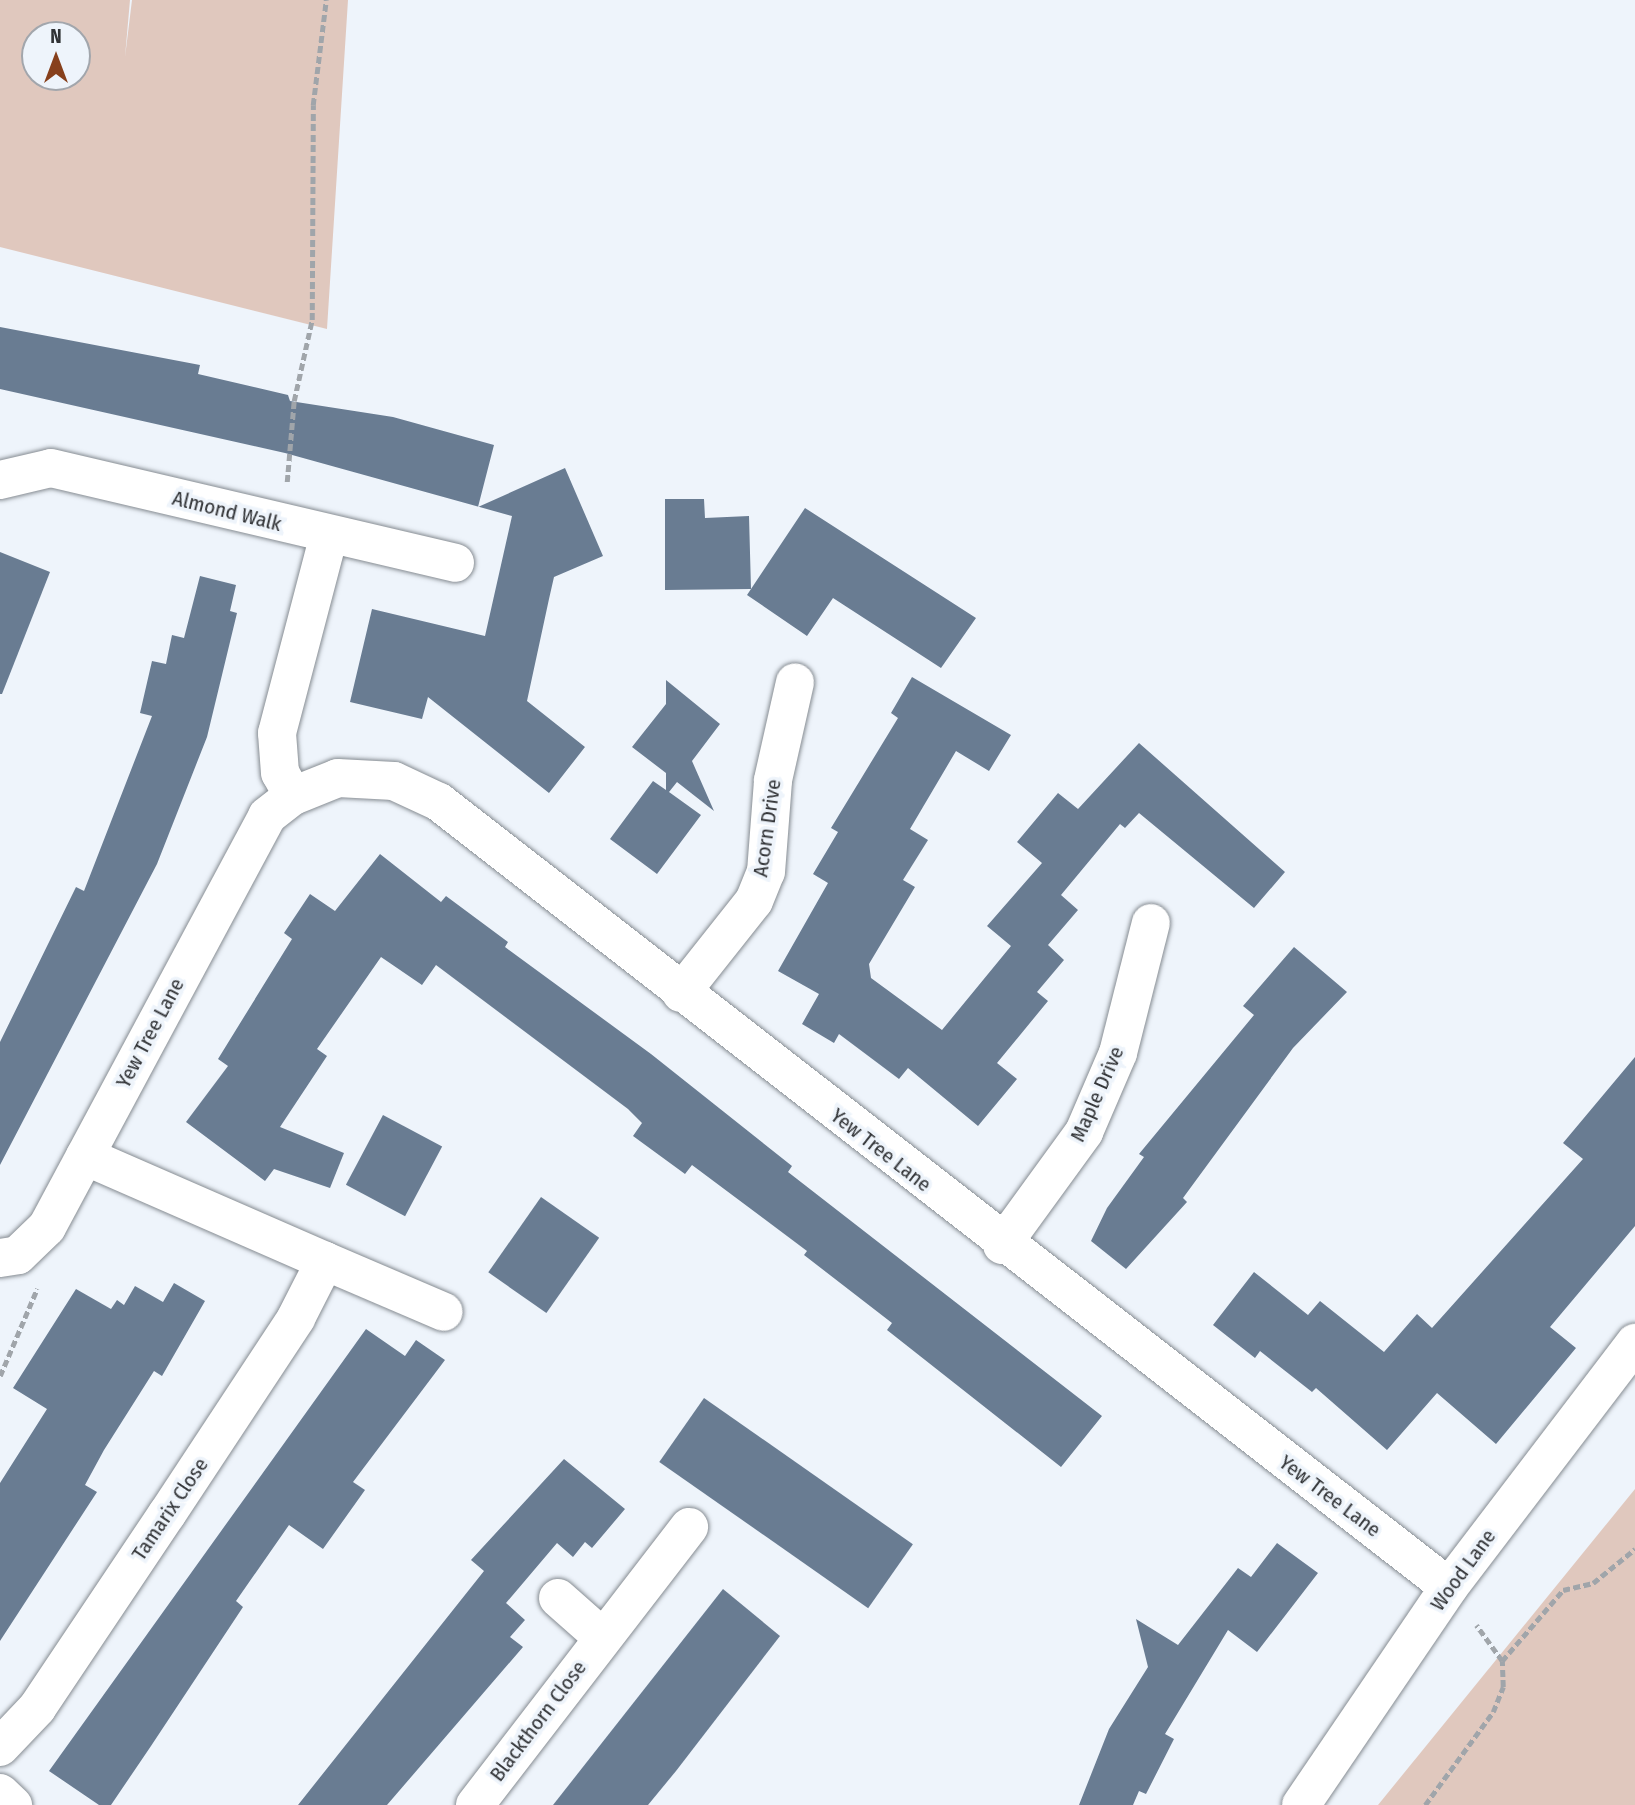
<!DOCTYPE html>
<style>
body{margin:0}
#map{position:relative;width:1635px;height:1805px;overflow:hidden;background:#eef4fb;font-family:"Fira Sans Condensed",sans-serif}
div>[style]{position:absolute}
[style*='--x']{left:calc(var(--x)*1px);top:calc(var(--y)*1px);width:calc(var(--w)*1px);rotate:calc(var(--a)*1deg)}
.green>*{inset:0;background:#e0c8be}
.building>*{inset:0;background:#697c92;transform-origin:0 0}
.path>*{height:4.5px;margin-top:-2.25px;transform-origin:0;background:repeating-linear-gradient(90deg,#a0a5aa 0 7px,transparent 0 10.5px)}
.roads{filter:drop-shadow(0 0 2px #868c92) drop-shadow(0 0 2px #868c92)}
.minor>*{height:38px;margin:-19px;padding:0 19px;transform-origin:19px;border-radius:19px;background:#fff}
span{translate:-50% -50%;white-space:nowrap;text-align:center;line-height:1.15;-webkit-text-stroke:7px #eef4fb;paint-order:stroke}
.street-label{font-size:21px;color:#303235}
.north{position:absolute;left:21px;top:21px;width:70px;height:70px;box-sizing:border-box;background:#eef4fb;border:2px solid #a2a6ac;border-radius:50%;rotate:0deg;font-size:19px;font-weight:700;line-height:28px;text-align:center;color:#303235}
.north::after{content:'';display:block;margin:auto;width:24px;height:32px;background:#87401c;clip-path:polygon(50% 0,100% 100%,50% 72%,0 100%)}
</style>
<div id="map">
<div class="green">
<i style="clip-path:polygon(evenodd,0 0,130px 0,125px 57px,132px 0,348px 0,327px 329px,0 247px,0 0,35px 35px,77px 35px,77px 77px,35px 77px,35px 35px)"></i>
<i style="clip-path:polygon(1635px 1489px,1635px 1805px,1378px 1805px)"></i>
</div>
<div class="building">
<i style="clip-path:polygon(0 327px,200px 365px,198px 374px,288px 395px,290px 401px,393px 417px,494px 445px,478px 507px,565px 468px,603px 556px,554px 577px,549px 599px,527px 701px,585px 747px,549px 793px,428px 697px,422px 719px,350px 702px,372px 609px,485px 636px,512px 516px,285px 453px,0 389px)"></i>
<i style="clip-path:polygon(665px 499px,704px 499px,705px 518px,749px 516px,751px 589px,665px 590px)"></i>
<i style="clip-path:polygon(805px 508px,976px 618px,941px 668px,833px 598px,807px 636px,747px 595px)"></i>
<i style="clip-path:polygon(0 552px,50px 572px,2px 694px,0 694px)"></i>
<i style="clip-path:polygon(200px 576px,236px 585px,230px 611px,237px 613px,207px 737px,157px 864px,0 1165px,0 1042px,76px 887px,84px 891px,152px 716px,140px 713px,152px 661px,166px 664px,172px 635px,184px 638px)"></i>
<i style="clip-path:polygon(912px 677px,1011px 735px,989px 771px,956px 751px,910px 829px,928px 840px,903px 880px,915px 887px,869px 964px,871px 978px,942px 1030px,1011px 946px,987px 926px,1042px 863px,1017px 842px,1058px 793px,1078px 809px,1139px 743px,1285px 872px,1254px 908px,1139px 813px,1125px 828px,1120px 824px,1061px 895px,1078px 910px,1048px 945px,1064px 960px,1037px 992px,1048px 1001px,997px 1063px,1017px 1079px,978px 1126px,908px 1068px,899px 1079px,839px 1034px,834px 1043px,802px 1024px,819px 994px,778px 971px,828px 883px,813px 874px,838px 832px,831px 828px,898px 718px,891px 713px)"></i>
<i style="clip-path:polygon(666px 680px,720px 724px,692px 761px,714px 811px,677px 782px,669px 792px,701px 815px,657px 874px,610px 839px,653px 781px,666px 790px,666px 773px,632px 747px,666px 704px)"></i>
<i style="clip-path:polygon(380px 854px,441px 902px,446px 896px,508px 942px,505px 947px,651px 1054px,792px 1166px,788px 1172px,1102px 1416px,1061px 1467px,887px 1330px,892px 1323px,804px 1255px,807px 1251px,692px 1165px,685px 1174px,633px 1136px,642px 1123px,628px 1109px,436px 965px,422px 985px,381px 957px,317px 1049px,327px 1056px,280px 1127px,344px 1153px,330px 1188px,274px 1169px,265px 1181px,186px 1122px,228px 1066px,218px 1059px,292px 939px,284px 933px,310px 894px,335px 911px)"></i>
<i style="clip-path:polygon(1294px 947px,1347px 992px,1293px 1048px,1183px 1198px,1187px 1202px,1126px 1269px,1091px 1241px,1107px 1208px,1144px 1157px,1139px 1154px,1254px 1015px,1243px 1006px)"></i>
<i style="clip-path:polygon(1635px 1057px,1635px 1226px,1550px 1327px,1576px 1348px,1496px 1444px,1437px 1393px,1387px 1450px,1316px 1388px,1312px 1392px,1260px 1351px,1255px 1358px,1213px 1325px,1254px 1272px,1308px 1315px,1320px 1301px,1384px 1352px,1417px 1314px,1432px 1328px,1583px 1159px,1563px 1143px)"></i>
<i style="left:383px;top:1115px;width:67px;height:79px;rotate:28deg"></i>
<i style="left:541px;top:1197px;width:71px;height:92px;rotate:35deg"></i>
<i style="clip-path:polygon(174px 1283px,205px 1301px,162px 1376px,154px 1371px,104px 1450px,85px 1485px,97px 1492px,0 1641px,0 1483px,47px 1409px,13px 1388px,76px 1289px,111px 1309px,117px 1300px,124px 1305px,135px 1286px,163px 1302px)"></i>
<i style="clip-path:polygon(366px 1329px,405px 1356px,416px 1340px,445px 1360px,353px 1482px,365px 1490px,323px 1549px,289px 1525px,236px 1601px,243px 1607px,151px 1746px,111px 1805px,99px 1805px,49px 1771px)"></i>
<i style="left:704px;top:1398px;width:255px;height:78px;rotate:35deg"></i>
<i style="clip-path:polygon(564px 1459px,625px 1509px,592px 1548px,585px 1542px,573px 1557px,557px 1543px,506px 1603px,525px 1620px,510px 1637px,523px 1647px,387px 1805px,298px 1805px,484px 1571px,471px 1560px)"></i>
<i style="clip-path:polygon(1277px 1543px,1318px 1573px,1257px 1652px,1228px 1630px,1165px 1734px,1174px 1739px,1146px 1794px,1139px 1791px,1133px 1805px,1079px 1805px,1109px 1729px,1148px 1667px,1136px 1619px,1178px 1645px,1238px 1568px,1251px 1577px)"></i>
<i style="clip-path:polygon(723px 1589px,780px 1636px,676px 1771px,648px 1805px,553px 1805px)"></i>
</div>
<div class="path">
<i style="--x:287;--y:482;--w:81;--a:-85.1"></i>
<i style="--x:294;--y:401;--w:83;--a:-77.5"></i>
<i style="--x:312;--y:320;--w:215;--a:-89.7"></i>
<i style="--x:313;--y:105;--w:106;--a:-82.9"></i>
<i style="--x:0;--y:1376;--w:95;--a:-67"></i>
<i style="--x:1502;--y:1661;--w:94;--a:-49.3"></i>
<i style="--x:1563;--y:1590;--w:31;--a:-13"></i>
<i style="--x:1593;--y:1583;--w:54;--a:-39"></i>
<i style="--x:1425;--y:1805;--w:115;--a:-53.8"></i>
<i style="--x:1493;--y:1712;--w:27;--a:-68"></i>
<i style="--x:1503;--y:1687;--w:26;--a:-92"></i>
<i style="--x:1502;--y:1661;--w:44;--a:-125.8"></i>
</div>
<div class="roads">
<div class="minor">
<i style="--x:0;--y:480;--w:52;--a:-13.2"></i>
<i style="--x:51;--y:468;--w:415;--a:13.2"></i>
<i style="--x:293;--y:796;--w:26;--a:-119"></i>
<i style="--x:280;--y:773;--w:40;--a:-94.3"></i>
<i style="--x:277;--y:733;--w:205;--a:-75.3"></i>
<i style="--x:681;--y:993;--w:117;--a:-51.6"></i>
<i style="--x:754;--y:901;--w:31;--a:-68"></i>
<i style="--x:766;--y:872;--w:92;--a:-85.6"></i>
<i style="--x:773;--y:780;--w:100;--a:-77.3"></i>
<i style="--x:1002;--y:1245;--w:140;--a:-54"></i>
<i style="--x:1084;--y:1132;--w:86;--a:-66.7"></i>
<i style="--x:1118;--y:1053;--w:134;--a:-75.8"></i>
<i style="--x:0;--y:1258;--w:18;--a:-9"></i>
<i style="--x:18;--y:1255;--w:40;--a:-44"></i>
<i style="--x:47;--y:1227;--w:466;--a:-61.8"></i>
<i style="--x:267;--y:816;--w:33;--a:-38"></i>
<i style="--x:293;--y:796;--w:48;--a:-21.8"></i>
<i style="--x:338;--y:778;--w:56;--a:3.1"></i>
<i style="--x:394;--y:781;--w:50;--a:25"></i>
<i style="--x:439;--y:802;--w:1279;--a:37.86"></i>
<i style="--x:325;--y:1261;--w:129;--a:23.2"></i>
<i style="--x:558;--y:1598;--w:57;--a:41.5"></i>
<i style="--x:0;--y:1747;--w:54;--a:-46.5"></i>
<i style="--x:37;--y:1708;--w:234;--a:-56.2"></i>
<i style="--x:167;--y:1514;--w:235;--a:-56.6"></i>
<i style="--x:296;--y:1318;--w:64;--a:-63"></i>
<i style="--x:325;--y:1261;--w:262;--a:-156.4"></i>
<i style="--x:0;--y:1793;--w:18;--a:43"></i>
<i style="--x:475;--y:1805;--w:351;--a:-52.4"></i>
<i style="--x:1301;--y:1805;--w:263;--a:-55.8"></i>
<i style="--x:1449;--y:1587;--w:307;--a:-52.7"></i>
</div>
</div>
<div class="street-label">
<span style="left:227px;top:511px;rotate:14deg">Almond Walk</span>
<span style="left:767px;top:828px;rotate:-82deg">Acorn Drive</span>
<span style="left:150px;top:1033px;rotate:-62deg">Yew Tree Lane</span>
<span style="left:1097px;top:1094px;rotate:-66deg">Maple Drive</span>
<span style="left:881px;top:1150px;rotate:38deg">Yew Tree Lane</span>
<span style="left:1330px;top:1496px;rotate:37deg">Yew Tree Lane</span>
<span style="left:170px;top:1509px;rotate:-56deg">Tamarix Close</span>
<span style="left:1463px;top:1570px;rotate:-54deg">Wood Lane</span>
<span style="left:538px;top:1721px;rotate:-53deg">Blackthorn Close</span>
</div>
<div class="north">N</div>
</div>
